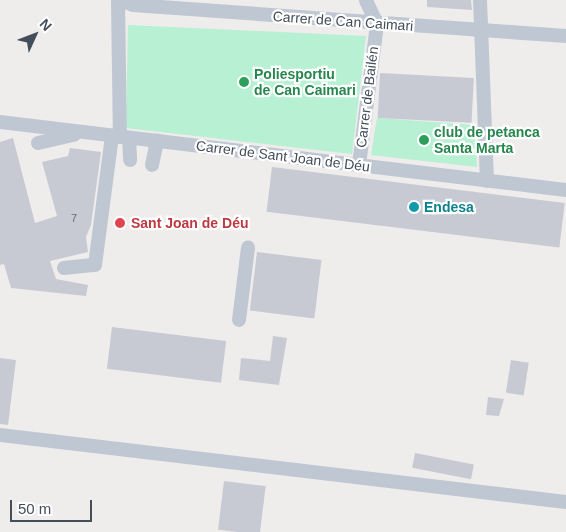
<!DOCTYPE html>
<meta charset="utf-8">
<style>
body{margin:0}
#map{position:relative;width:566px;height:532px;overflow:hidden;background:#efecec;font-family:Arial,sans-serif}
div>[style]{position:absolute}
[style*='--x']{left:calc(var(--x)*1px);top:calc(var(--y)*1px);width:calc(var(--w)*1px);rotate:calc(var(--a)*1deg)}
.green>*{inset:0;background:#b7f0d2}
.building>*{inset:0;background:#c8cad3;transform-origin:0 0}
.minor>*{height:14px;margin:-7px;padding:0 7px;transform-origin:7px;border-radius:7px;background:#bfc7d3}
.dots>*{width:14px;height:14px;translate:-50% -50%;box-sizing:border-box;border:2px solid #fff;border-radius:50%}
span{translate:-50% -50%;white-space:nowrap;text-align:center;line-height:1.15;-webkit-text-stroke:4.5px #fff;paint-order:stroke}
.number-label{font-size:11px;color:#656d78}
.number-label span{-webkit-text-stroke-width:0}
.street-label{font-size:14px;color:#444e5a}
.leisure-label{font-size:14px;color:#27864d;font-weight:700}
.left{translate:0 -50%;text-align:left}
.culture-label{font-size:14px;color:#0d838f;font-weight:700}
.health-label{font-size:14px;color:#be3a42;font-weight:700}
.north{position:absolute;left:10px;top:10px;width:50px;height:50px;-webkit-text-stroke:4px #fff;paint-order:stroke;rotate:47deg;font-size:14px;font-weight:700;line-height:20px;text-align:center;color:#444e5a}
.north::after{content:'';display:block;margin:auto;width:18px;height:22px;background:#444e5a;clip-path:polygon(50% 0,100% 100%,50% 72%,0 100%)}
.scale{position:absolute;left:10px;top:500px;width:82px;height:22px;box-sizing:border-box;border:2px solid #444e5a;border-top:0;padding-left:6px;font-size:15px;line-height:18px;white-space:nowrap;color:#444e5a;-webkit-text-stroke:4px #fff;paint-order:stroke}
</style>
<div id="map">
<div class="green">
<i style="clip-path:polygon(128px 25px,366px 36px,352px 154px,126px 128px)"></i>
<i style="clip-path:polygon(377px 118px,475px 125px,477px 167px,371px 155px)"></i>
</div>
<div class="building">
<i style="clip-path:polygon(427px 0,471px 0,472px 10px,427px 7px)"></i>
<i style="left:380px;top:73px;width:94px;height:45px;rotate:3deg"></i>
<i style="clip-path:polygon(13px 138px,35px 223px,57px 216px,42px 162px,68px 156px,70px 148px,101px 152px,91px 225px,86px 237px,88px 252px,50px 261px,56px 279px,88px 285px,86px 296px,11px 288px,4px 264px,0 265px,0 142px)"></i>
<i style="left:272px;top:167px;width:295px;height:45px;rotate:7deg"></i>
<i style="left:257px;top:252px;width:65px;height:59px;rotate:7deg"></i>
<i style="left:112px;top:327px;width:115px;height:42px;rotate:7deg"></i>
<i style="clip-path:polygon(273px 336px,287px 338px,279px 385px,239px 380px,241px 358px,270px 361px)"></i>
<i style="clip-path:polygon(0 358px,16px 360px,8px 425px,0 424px)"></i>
<i style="left:511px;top:360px;width:18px;height:33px;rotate:9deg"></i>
<i style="clip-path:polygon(488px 397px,504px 399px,499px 416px,486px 415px)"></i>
<i style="left:415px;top:453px;width:60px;height:15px;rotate:11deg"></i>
<i style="left:224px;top:481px;width:42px;height:49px;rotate:7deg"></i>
</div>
<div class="minor">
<i style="--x:118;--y:0;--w:137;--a:89.2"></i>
<i style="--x:120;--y:0;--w:14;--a:21"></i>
<i style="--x:133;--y:5;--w:434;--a:4.1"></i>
<i style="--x:480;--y:0;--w:181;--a:87.8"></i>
<i style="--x:0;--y:122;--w:570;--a:6.85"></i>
<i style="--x:129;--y:138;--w:22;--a:87"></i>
<i style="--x:38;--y:143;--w:37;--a:-13"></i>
<i style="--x:152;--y:165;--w:25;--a:-78"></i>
<i style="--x:359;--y:165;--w:142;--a:-82.7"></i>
<i style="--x:377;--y:24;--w:26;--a:-115"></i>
<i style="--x:64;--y:268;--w:31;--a:-6"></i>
<i style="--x:95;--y:265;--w:130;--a:-82.5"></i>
<i style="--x:239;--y:320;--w:73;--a:-82.9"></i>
<i style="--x:0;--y:435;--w:570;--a:6.75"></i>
</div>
<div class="dots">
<i style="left:244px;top:82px;background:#2e9e5b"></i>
<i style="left:424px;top:140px;background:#2e9e5b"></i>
<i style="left:414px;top:207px;background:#0f9aa8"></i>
<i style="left:120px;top:223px;background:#e0444e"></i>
</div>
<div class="number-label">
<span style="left:74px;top:218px">7</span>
</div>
<div class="street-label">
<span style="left:343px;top:21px;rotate:4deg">Carrer de Can Caimari</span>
<span style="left:367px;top:97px;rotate:-83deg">Carrer de Bailén</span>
<span style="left:283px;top:156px;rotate:7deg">Carrer de Sant Joan de Déu</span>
</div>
<div class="leisure-label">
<span class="left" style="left:254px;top:82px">Poliesportiu<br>de Can Caimari</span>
<span class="left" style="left:434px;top:140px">club de petanca<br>Santa Marta</span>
</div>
<div class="culture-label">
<span class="left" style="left:424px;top:207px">Endesa</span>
</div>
<div class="health-label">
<span class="left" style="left:131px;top:223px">Sant Joan de Déu</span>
</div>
<div class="north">N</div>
<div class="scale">50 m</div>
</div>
